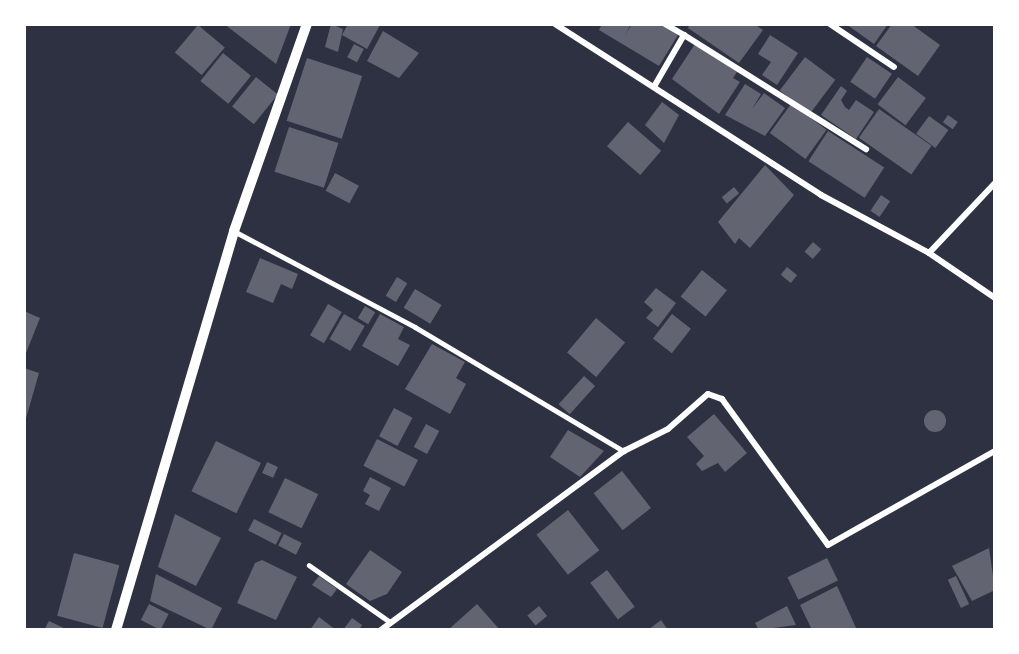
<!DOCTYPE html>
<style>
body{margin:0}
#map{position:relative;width:1019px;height:654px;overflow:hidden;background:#2d3142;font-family:"Open Sans",sans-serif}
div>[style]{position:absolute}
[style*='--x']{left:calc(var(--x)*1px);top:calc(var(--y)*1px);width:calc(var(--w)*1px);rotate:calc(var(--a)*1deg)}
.building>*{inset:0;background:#626471;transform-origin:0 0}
.round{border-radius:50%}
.service>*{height:4.5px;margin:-2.25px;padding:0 2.25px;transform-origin:2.25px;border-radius:2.25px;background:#fff}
.minor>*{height:6px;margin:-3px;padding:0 3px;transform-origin:3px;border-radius:3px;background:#fff}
.tertiary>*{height:10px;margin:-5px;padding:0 5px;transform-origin:5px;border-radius:5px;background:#fff}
span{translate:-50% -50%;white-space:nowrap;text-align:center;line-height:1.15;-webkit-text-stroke:5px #fff;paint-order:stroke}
.frame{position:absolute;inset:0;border:26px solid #fff;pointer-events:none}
</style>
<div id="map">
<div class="building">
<i style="clip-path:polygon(224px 24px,291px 24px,276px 64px)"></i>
<i style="clip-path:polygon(331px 24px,343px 29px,338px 52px,325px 47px)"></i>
<i style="clip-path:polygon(348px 24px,377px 24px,380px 25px,367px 49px,342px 35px)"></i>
<i style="clip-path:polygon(602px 24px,631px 24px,625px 35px,632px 24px,661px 24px,678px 35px,659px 66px,599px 30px)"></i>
<i style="clip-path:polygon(690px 24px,754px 24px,763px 30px,739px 63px,688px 28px)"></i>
<i style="clip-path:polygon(846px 24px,888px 24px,874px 44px)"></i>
<i style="clip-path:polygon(892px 24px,911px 24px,940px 45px,918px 76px,876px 46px)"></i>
<i style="left:198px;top:25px;width:35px;height:36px;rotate:40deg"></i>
<i style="clip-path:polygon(383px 31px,419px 53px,399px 78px,367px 61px)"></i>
<i style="clip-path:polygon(770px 35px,798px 53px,777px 85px,762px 75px,771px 62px,758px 54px)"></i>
<i style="left:354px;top:44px;width:11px;height:15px;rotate:27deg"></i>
<i style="clip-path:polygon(695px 44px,737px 72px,733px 78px,740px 82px,719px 114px,672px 79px)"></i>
<i style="left:223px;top:53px;width:36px;height:36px;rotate:39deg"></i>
<i style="left:805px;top:57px;width:38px;height:42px;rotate:37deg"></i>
<i style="left:867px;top:57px;width:30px;height:30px;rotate:34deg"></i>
<i style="left:307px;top:58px;width:58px;height:66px;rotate:18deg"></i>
<i style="left:256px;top:77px;width:28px;height:38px;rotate:39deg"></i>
<i style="left:898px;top:77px;width:35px;height:34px;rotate:37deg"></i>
<i style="clip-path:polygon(745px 84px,761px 94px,752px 109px,764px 93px,785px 108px,765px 136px,725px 115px)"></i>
<i style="clip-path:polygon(841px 86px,847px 91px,841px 100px,845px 107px,849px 110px,856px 100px,874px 112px,856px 139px,821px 115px)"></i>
<i style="clip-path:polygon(662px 102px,679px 115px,664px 143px,645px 125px)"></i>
<i style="left:791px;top:104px;width:44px;height:36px;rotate:36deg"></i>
<i style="left:879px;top:109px;width:64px;height:35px;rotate:35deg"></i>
<i style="left:948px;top:115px;width:12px;height:9px;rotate:35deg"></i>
<i style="left:929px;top:116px;width:24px;height:22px;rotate:36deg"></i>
<i style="left:628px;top:122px;width:44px;height:32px;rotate:41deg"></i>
<i style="left:289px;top:127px;width:52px;height:47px;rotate:18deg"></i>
<i style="left:828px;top:131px;width:67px;height:36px;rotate:33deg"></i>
<i style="clip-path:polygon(765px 165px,794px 195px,750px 248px,739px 238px,735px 244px,718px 222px)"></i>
<i style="left:335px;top:173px;width:27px;height:20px;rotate:28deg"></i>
<i style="left:734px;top:187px;width:8px;height:16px;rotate:50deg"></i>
<i style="left:881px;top:195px;width:11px;height:19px;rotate:34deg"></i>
<i style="left:813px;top:242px;width:11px;height:13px;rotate:41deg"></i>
<i style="clip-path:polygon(260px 258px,298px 274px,292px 289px,281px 284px,273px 303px,246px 292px)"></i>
<i style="left:787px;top:267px;width:13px;height:10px;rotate:39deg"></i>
<i style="left:702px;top:270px;width:32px;height:34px;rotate:39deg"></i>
<i style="left:397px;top:277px;width:12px;height:22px;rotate:31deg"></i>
<i style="clip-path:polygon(656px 288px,676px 303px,658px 327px,646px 318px,653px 310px,644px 302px)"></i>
<i style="left:415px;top:289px;width:31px;height:22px;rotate:31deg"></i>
<i style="left:328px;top:304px;width:16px;height:36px;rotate:30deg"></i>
<i style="left:365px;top:306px;width:12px;height:14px;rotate:31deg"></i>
<i style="clip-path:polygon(24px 311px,40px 318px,24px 358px)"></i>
<i style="left:344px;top:314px;width:24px;height:29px;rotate:30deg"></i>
<i style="clip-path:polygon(380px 314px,404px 327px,398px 339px,410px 345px,398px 366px,362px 346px)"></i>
<i style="left:672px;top:314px;width:24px;height:31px;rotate:38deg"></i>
<i style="left:596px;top:318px;width:38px;height:45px;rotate:40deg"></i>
<i style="clip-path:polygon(432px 344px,465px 362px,456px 378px,466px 384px,450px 414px,405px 389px)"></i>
<i style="clip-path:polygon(24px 368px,39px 373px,25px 422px,24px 422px)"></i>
<i style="left:584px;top:376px;width:15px;height:38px;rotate:42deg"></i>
<i style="left:394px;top:408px;width:21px;height:32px;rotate:28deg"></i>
<i class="round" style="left:924px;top:410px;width:22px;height:22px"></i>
<i style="clip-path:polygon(714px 414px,747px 453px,725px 472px,718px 463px,702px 471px,696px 464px,704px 456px,687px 437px)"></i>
<i style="left:426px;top:424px;width:15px;height:26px;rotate:28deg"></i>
<i style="clip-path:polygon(568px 430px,604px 451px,580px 477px,550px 457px)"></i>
<i style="left:377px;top:439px;width:46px;height:30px;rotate:27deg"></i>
<i style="left:216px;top:441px;width:50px;height:56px;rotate:26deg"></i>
<i style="left:267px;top:462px;width:12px;height:12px;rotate:24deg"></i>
<i style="left:622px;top:471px;width:47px;height:36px;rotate:52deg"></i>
<i style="clip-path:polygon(370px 477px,391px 488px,379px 511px,365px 504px,370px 495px,363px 491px)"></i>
<i style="left:285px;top:478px;width:37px;height:38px;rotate:26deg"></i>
<i style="left:568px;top:510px;width:51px;height:40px;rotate:52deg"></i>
<i style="clip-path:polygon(175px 514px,221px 538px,196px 586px,158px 567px)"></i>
<i style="left:254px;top:519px;width:31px;height:13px;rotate:27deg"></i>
<i style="left:284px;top:534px;width:20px;height:13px;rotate:27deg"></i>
<i style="clip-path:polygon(989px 548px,995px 590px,972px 601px,952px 566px)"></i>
<i style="clip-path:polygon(370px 550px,402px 572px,387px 594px,370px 601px,346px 584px)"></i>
<i style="left:74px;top:553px;width:47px;height:65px;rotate:15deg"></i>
<i style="left:827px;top:558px;width:25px;height:44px;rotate:64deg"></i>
<i style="clip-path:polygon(262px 560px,297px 577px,276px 620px,237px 603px,255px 563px)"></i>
<i style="left:607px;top:570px;width:46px;height:21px;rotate:53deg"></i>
<i style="clip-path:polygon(156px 574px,222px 608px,211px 630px,150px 601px)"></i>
<i style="clip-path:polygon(319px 576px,337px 589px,331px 597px,312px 585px)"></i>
<i style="left:956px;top:576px;width:31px;height:9px;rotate:65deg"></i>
<i style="clip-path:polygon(837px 586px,857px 630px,812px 630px,800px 605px)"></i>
<i style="left:149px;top:604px;width:22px;height:18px;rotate:27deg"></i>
<i style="clip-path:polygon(477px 604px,500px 630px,448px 630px)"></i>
<i style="left:539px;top:606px;width:13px;height:15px;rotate:51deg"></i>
<i style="clip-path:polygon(787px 606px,796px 625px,759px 630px,755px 623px)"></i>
<i style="clip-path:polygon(319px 617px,336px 630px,310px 630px)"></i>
<i style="clip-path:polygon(352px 618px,362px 625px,359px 630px,343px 630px)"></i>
<i style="clip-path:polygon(661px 620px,668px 630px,648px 630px)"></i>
<i style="clip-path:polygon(49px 621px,68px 630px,44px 630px)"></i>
</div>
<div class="service">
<i style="--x:234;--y:231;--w:205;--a:27.9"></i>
<i style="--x:415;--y:327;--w:243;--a:30.7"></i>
<i style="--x:309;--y:565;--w:99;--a:35.1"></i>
</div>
<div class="minor">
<i style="--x:555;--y:24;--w:316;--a:32.7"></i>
<i style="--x:821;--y:195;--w:123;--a:28.2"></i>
<i style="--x:830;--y:24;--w:77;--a:33.9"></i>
<i style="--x:684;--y:35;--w:215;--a:32.1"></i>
<i style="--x:655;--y:85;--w:58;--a:-59.9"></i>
<i style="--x:684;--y:35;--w:22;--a:-150"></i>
<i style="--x:995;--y:183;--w:96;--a:133.3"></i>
<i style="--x:929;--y:253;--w:80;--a:34.3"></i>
<i style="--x:381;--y:630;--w:302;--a:-36.4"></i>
<i style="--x:624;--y:451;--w:49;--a:-26.6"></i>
<i style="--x:668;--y:429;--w:53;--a:-41.2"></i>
<i style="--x:708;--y:394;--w:15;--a:20"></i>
<i style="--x:722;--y:399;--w:180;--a:54"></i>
<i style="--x:828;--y:545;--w:192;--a:-29.4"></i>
</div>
<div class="tertiary">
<i style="--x:116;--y:630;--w:416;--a:-73.5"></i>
<i style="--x:234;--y:231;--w:219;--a:-70.6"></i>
</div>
<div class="frame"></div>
</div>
